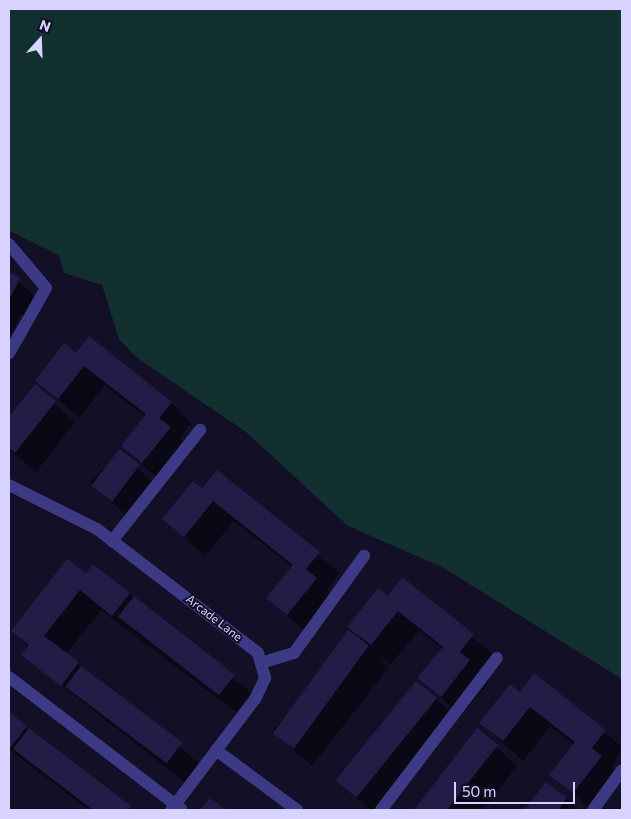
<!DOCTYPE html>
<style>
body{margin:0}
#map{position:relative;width:631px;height:819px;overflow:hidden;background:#130f26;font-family:Commissioner,sans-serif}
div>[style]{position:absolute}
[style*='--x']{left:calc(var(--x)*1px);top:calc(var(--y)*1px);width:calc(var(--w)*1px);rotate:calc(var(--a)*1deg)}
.green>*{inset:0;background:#12302f}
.shadow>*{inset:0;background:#0007;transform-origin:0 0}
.building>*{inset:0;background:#241b47;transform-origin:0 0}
.minor>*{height:12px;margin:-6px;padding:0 6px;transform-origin:6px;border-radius:6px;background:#3d3a85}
span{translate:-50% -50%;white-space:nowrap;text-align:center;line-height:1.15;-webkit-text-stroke:4px #130f26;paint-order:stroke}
.street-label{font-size:12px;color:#d9d4ff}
.frame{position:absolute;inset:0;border:10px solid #d9d4ff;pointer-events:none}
.north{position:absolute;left:15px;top:15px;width:50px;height:50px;-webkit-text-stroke:4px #130f26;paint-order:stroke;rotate:20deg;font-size:14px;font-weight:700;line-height:20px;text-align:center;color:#d9d4ff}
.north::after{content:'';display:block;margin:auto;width:18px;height:22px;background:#d9d4ff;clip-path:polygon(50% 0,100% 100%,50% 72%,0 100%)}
.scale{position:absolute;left:454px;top:782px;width:121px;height:22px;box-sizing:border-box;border:2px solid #d9d4ff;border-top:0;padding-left:6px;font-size:15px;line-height:18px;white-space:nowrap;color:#d9d4ff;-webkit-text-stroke:4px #130f26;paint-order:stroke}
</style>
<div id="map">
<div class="green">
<i style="clip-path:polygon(9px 9px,622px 9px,622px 679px,442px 567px,348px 526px,246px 432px,136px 357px,119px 339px,102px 285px,64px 273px,59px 255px,9px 231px)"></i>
</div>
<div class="shadow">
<i style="clip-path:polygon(9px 274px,39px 300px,30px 319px,21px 314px,9px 337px)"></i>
<i style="clip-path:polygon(76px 354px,171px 403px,191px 423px,180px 438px,190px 448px,163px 483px,122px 446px,145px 417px,105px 385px,79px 418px,36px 380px)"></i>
<i style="clip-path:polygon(35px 386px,75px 422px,36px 472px,9px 450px,9px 419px)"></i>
<i style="left:119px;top:451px;width:54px;height:43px;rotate:42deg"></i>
<i style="clip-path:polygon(217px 472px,340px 573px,327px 590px,336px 599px,308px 634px,268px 598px,292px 567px,234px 521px,205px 556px,164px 519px,202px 490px)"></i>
<i style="clip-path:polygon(86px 575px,129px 593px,255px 696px,240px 715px,101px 610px,66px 654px,201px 765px,187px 784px,23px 655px,29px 648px,12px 631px)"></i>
<i style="clip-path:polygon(403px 579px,494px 655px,480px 672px,489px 681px,461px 716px,419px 678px,442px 649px,419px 630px,391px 664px,378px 656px,389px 667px,312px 766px,272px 731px,361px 639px,349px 627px,388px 597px)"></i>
<i style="clip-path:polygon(535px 675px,622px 747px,612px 768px,621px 777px,591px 810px,551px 774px,574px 745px,550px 726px,523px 761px,481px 723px,520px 694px)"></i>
<i style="clip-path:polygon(436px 698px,456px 719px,386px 810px,370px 810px,340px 782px)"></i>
<i style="clip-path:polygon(9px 713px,29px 730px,133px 810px,89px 810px,9px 749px)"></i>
<i style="clip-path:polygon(477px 730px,517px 766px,483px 810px,415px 810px)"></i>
<i style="clip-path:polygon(547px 783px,567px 799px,578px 810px,526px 810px)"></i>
</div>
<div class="building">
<i style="clip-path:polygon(9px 272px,20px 278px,9px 300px)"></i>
<i style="clip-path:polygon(89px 336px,172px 402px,159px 418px,171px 427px,142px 463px,121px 446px,146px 414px,84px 366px,58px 399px,35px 381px,64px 343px,76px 353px)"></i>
<i style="clip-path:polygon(35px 384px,56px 401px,15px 453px,9px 448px,9px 417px)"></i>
<i style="left:119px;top:449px;width:26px;height:46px;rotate:37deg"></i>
<i style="clip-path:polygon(217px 470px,320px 552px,306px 569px,317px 578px,287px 615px,266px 598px,293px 565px,213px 501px,184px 537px,162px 519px,193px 481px,202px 488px)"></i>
<i style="clip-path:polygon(67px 559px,86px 573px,93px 564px,130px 593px,112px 616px,80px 590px,44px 636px,79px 662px,61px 686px,21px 655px,29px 645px,11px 631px)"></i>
<i style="clip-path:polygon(402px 577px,474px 634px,460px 652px,470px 660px,441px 697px,417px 678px,443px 647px,398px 611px,371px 645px,347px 627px,378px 588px,388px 596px)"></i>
<i style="left:134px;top:596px;width:128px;height:26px;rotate:38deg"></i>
<i style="left:348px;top:630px;width:26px;height:128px;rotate:36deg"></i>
<i style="left:81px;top:666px;width:127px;height:26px;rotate:37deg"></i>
<i style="clip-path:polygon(534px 673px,606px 730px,592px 748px,602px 756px,573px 793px,549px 775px,575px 742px,530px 707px,503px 741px,479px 723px,510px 684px,520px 692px)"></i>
<i style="left:416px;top:681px;width:27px;height:128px;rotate:39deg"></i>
<i style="clip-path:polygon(9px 712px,27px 726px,10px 748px,9px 746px)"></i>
<i style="clip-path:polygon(29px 728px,131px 806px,128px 810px,93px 810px,13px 749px)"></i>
<i style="clip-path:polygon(477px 728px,498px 745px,447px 810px,414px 810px)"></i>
<i style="clip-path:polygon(546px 782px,567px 798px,558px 810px,524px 810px)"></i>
<i style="clip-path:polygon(210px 798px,226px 810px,200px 810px)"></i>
</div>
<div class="minor">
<i style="--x:9;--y:244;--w:57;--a:49.9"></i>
<i style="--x:46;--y:288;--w:75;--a:119.6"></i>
<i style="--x:9;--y:485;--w:98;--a:26.6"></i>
<i style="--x:97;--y:529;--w:203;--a:37.6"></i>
<i style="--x:258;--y:653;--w:26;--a:74"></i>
<i style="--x:265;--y:678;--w:23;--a:115"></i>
<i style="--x:255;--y:699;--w:139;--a:127.1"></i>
<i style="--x:112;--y:541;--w:142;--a:-51.6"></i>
<i style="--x:261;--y:663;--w:34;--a:-17"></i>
<i style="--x:294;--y:653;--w:120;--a:-54.2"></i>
<i style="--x:9;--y:677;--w:217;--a:37.5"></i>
<i style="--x:216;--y:750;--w:101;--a:36.5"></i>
<i style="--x:381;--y:810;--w:191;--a:-52.7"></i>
<i style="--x:593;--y:810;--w:49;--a:-54.1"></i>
</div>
<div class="street-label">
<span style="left:214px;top:618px;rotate:38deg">Arcade Lane</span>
</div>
<div class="frame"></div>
<div class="north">N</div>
<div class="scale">50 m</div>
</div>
